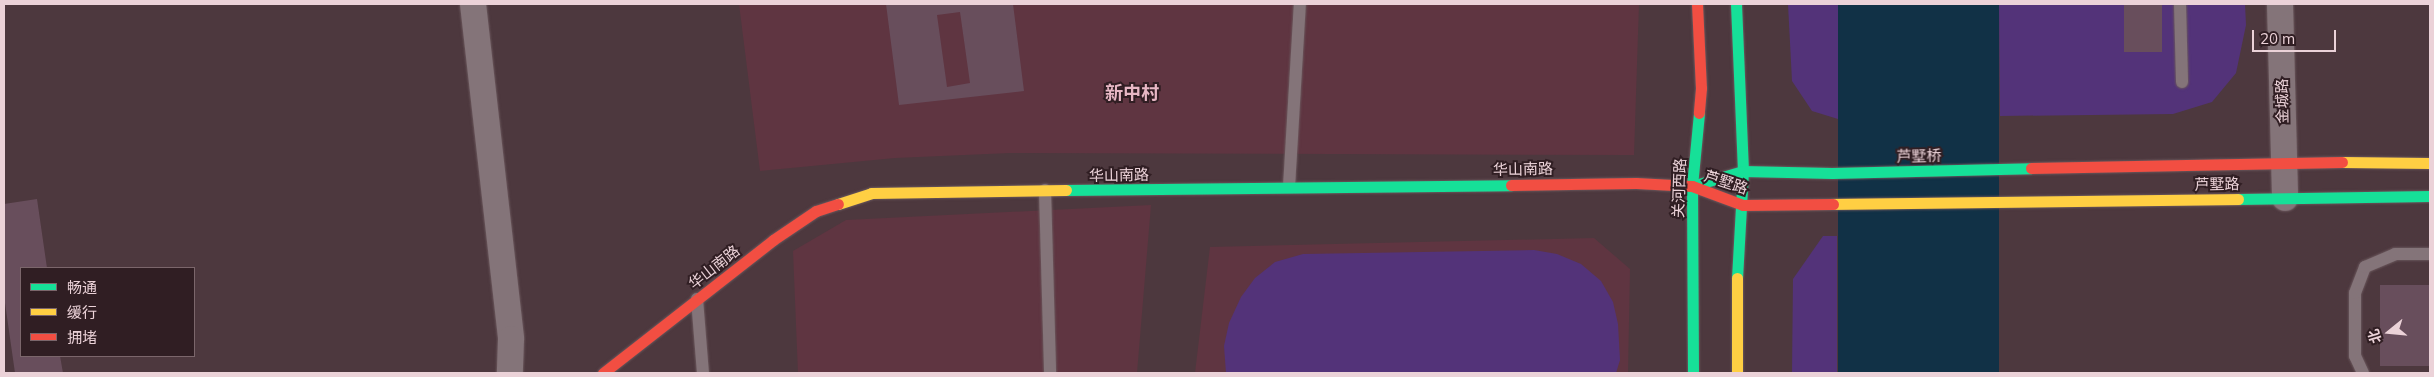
<!DOCTYPE html>
<meta charset="utf-8">
<style>
body{margin:0}
#map{position:relative;width:2434px;height:377px;overflow:hidden;background:#4d383e;font-family:Mulish,"Noto Sans SC",sans-serif}
div>[style]{position:absolute}
[style*='--x']{left:calc(var(--x)*1px);top:calc(var(--y)*1px);width:calc(var(--w)*1px);rotate:calc(var(--a)*1deg)}
.built>*{inset:0;background:#5f3541}
.green>*{inset:0;background:#533379}
.water>*{inset:0;background:#113146;transform-origin:0 0}
.building>*{inset:0;background:#684e5c;transform-origin:0 0}
.roads{filter:drop-shadow(0 0 1px #6a575c) drop-shadow(0 0 1px #6a575c)}
.lane>*{height:12px;margin:-6px;padding:0 6px;transform-origin:6px;border-radius:6px;background:#847479}
.street>*{height:26px;margin:-13px;padding:0 13px;transform-origin:13px;border-radius:13px;background:#847479}
.fast>*{height:11px;margin:-5.5px;padding:0 5.5px;transform-origin:5.5px;border-radius:5.5px;background:#16e098}
.slow>*{height:11px;margin:-5.5px;padding:0 5.5px;transform-origin:5.5px;border-radius:5.5px;background:#ffcf43}
.jam>*{height:11px;margin:-5.5px;padding:0 5.5px;transform-origin:5.5px;border-radius:5.5px;background:#f24e42}
span{translate:-50% -50%;white-space:nowrap;text-align:center;line-height:1.15;-webkit-text-stroke:4px #301e23;paint-order:stroke}
.street-label{font-size:15px;color:#ebd2d8}
.quarter-label{font-size:18px;color:#e7b7c4;font-weight:700}
.frame{position:absolute;inset:0;border:5px solid #ebd2d8;pointer-events:none}
.legend{position:absolute;left:20px;top:267px;width:175px;height:90px;box-sizing:border-box;background:#301e23;border:1px solid #7b666b;margin:0;padding:6px 9px;list-style:none;font-size:15px;color:#ebd2d8}
.legend li{display:flex;align-items:center;gap:10px;height:25px}
.legend b{width:25px;border:1px solid #7b666b}
.north{position:absolute;left:2364px;top:307px;width:50px;height:50px;-webkit-text-stroke:4px #301e23;paint-order:stroke;rotate:253deg;font-size:14px;font-weight:700;line-height:20px;text-align:center;color:#ebd2d8}
.north::after{content:'';display:block;margin:auto;width:18px;height:22px;background:#ebd2d8;clip-path:polygon(50% 0,100% 100%,50% 72%,0 100%)}
.scale{position:absolute;left:2252px;top:30px;width:84px;height:22px;box-sizing:border-box;border:2px solid #ebd2d8;border-top:0;padding-left:6px;font-size:15px;line-height:18px;white-space:nowrap;color:#ebd2d8;-webkit-text-stroke:4px #301e23;paint-order:stroke}
</style>
<div id="map">
<div class="built">
<i style="clip-path:polygon(739px 4px,1639px 4px,1634px 155px,1010px 153px,895px 158px,760px 171px)"></i>
<i style="clip-path:polygon(1151px 205px,1137px 373px,798px 373px,793px 251px,846px 220px)"></i>
<i style="clip-path:polygon(1594px 238px,1630px 269px,1628px 373px,1195px 373px,1210px 247px)"></i>
</div>
<div class="green">
<i style="clip-path:polygon(1788px 4px,1838px 4px,1838px 119px,1812px 111px,1792px 81px)"></i>
<i style="clip-path:polygon(1999px 4px,2245px 4px,2246px 25px,2236px 73px,2212px 102px,2173px 114px,2000px 116px)"></i>
<i style="clip-path:polygon(1823px 236px,1837px 236px,1837px 373px,1792px 373px,1793px 279px)"></i>
<i style="clip-path:polygon(1534px 250px,1557px 254px,1581px 264px,1601px 281px,1613px 302px,1618px 324px,1620px 360px,1616px 373px,1226px 373px,1224px 346px,1229px 323px,1241px 297px,1255px 278px,1275px 262px,1303px 254px)"></i>
</div>
<div class="water">
<i style="left:1838px;top:4px;width:161px;height:369px"></i>
</div>
<div class="building">
<i style="clip-path:polygon(evenodd,886px 4px,1013px 4px,1024px 91px,899px 105px,886px 4px,960px 12px,970px 83px,947px 87px,937px 15px,960px 12px)"></i>
<i style="left:2124px;top:4px;width:38px;height:48px"></i>
<i style="clip-path:polygon(37px 199px,47px 268px,21px 268px,21px 356px,60px 356px,63px 373px,15px 373px,4px 296px,4px 204px)"></i>
<i style="left:2380px;top:285px;width:50px;height:81px"></i>
</div>
<div class="roads">
<div class="lane">
<i style="--x:2180;--y:4;--w:78;--a:88.5"></i>
<i style="--x:1289;--y:187;--w:183;--a:-86.6"></i>
<i style="--x:1045;--y:190;--w:183;--a:88.4"></i>
<i style="--x:697;--y:299;--w:74;--a:85.4"></i>
<i style="--x:2363;--y:373;--w:19;--a:-115"></i>
<i style="--x:2355;--y:356;--w:63;--a:-90"></i>
<i style="--x:2355;--y:293;--w:28;--a:-69"></i>
<i style="--x:2365;--y:267;--w:33;--a:-23"></i>
<i style="--x:2395;--y:254;--w:35;--a:0"></i>
</div>
<div class="street">
<i style="--x:473;--y:4;--w:337;--a:83.5"></i>
<i style="--x:511;--y:339;--w:34;--a:92"></i>
<i style="--x:2280;--y:4;--w:194;--a:88.5"></i>
</div>
<div class="fast">
<i style="--x:1736;--y:4;--w:167;--a:87.6"></i>
<i style="--x:1743;--y:171;--w:107;--a:93.2"></i>
<i style="--x:1692;--y:186;--w:53;--a:-16.4"></i>
<i style="--x:1743;--y:171;--w:89;--a:1.3"></i>
<i style="--x:1832;--y:173;--w:199;--a:-1.4"></i>
<i style="--x:1066;--y:190;--w:445;--a:-0.6"></i>
<i style="--x:2238;--y:199;--w:192;--a:-0.9"></i>
<i style="--x:1693;--y:373;--w:187;--a:-90.3"></i>
<i style="--x:1692;--y:186;--w:73;--a:-84.5"></i>
</div>
<div class="slow">
<i style="--x:2342;--y:162;--w:88;--a:0.7"></i>
<i style="--x:838;--y:204;--w:35;--a:-18"></i>
<i style="--x:871;--y:193;--w:195;--a:-0.9"></i>
<i style="--x:1833;--y:204;--w:405;--a:-0.7"></i>
<i style="--x:1737;--y:373;--w:95;--a:-90"></i>
</div>
<div class="jam">
<i style="--x:1697;--y:4;--w:84;--a:87.3"></i>
<i style="--x:1701;--y:88;--w:25;--a:95"></i>
<i style="--x:2031;--y:168;--w:311;--a:-1.1"></i>
<i style="--x:1511;--y:185;--w:125;--a:-0.9"></i>
<i style="--x:1636;--y:183;--w:56;--a:3.1"></i>
<i style="--x:1692;--y:186;--w:54;--a:20.4"></i>
<i style="--x:1743;--y:205;--w:90;--a:-0.6"></i>
<i style="--x:603;--y:373;--w:216;--a:-38"></i>
<i style="--x:773;--y:240;--w:52;--a:-34"></i>
<i style="--x:816;--y:211;--w:23;--a:-18"></i>
</div>
</div>
<div class="street-label">
<span style="left:2282px;top:101px;rotate:-91deg">金城路</span>
<span style="left:1919px;top:156px;rotate:-1deg">芦墅桥</span>
<span style="left:1523px;top:169px;rotate:-1deg">华山南路</span>
<span style="left:1119px;top:175px;rotate:-1deg">华山南路</span>
<span style="left:1726px;top:182px;rotate:18deg">芦墅路</span>
<span style="left:2217px;top:184px;rotate:-1deg">芦墅路</span>
<span style="left:1679px;top:188px;rotate:-88deg">关河西路</span>
<span style="left:714px;top:267px;rotate:-38deg">华山南路</span>
</div>
<div class="quarter-label">
<span style="left:1132px;top:93px">新中村</span>
</div>
<div class="frame"></div>
<ul class="legend">
<li><b style="height:6px;background:#16e098"></b>畅通</li>
<li><b style="height:6px;background:#ffcf43"></b>缓行</li>
<li><b style="height:6px;background:#f24e42"></b>拥堵</li>
</ul>
<div class="north">北</div>
<div class="scale">20 m</div>
</div>
